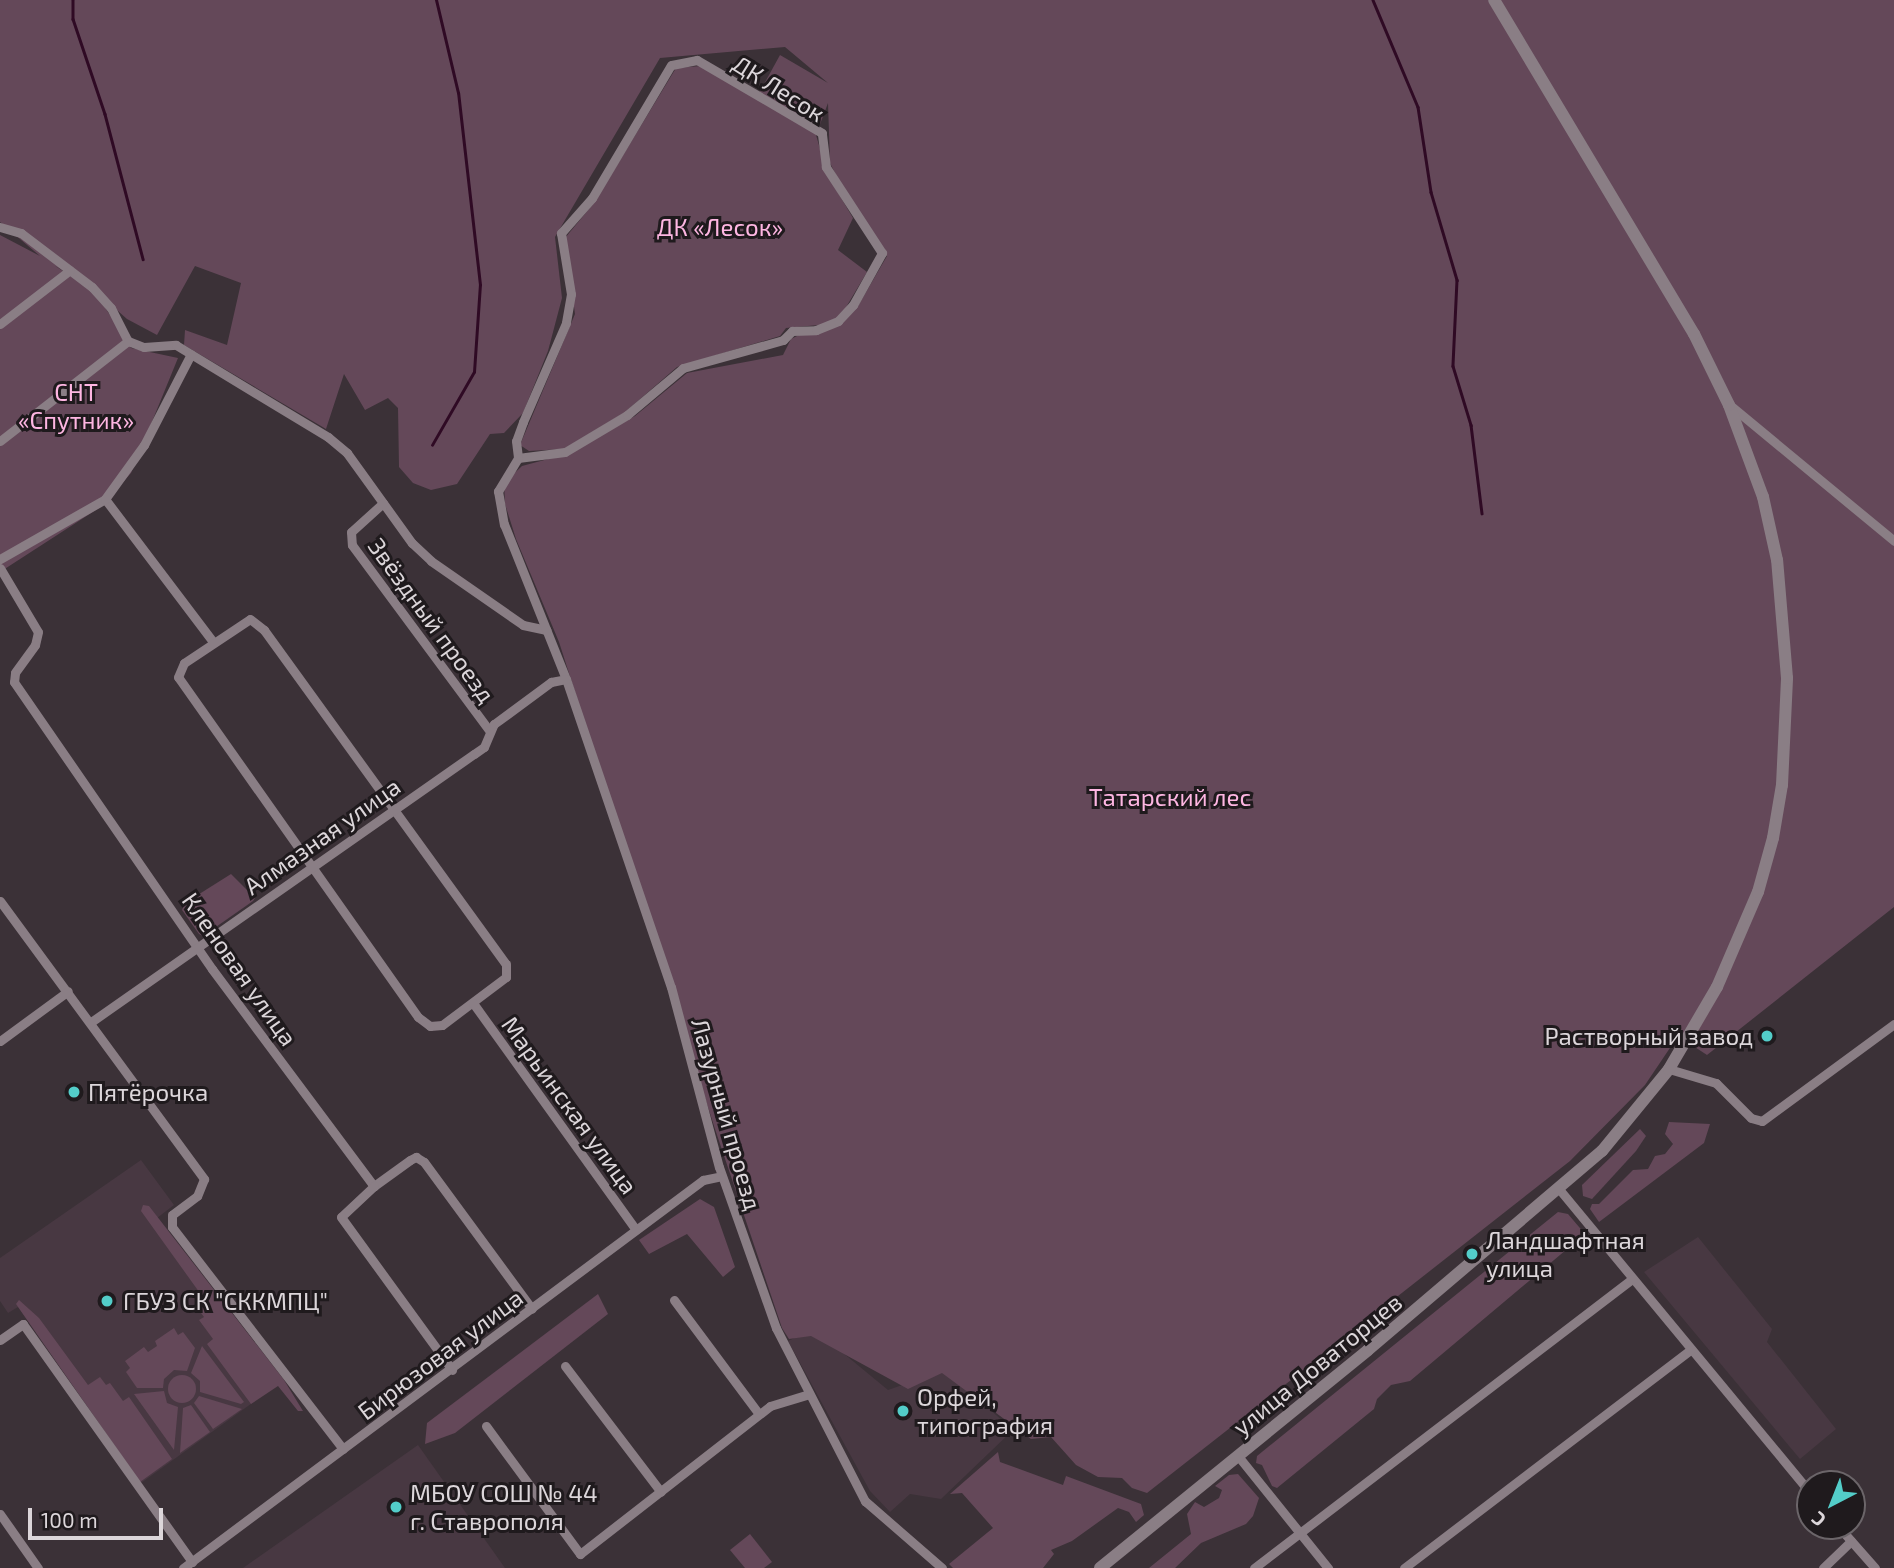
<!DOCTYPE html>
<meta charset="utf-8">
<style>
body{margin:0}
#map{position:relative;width:1894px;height:1568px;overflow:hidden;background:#3b3137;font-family:"Exo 2",sans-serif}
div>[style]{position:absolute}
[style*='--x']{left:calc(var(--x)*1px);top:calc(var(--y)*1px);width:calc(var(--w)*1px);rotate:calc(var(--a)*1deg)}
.built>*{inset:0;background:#483842}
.green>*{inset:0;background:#644859}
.round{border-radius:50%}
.stream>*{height:2.5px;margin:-1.25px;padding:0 1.25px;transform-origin:1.25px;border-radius:1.25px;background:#2f0a24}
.minor>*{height:9px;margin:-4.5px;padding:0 4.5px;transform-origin:4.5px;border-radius:4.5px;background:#8a7e85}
.secondary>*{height:12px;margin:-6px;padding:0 6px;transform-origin:6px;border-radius:6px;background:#8a7e85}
.dots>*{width:19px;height:19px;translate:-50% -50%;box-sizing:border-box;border:4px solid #1f1a1d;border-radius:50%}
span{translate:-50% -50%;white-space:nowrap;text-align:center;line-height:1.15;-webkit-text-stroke:6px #1f1a1d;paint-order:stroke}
.street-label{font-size:24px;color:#dcd6da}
.park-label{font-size:24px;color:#feb6e2}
.poi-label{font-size:24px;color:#dcd6da}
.right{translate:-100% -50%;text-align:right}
.left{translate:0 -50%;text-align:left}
.north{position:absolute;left:1796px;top:1470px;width:70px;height:70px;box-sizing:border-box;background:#1f1a1d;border:2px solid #6b6569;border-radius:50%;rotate:222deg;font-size:19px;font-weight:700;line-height:28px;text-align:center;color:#dcd6da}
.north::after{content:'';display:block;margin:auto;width:24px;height:32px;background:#53cdc9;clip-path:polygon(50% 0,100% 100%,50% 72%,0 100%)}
.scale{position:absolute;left:28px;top:1508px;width:135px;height:32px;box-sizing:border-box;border:4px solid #dcd6da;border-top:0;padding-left:9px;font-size:21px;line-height:24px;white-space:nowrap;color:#dcd6da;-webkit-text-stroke:5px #1f1a1d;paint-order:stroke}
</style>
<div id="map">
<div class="built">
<i style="clip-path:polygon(141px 1160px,174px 1205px,157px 1218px,284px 1380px,141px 1483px,18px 1307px,8px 1313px,0 1301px,0 1258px)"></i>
<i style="clip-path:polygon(1698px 1237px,1772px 1329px,1767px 1342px,1836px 1429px,1800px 1459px,1644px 1272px)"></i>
<i style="clip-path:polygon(814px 1329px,888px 1390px,945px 1370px,1013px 1430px,941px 1499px,910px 1494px,890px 1512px,870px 1491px,788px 1341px)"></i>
<i style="clip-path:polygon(418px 1445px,505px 1568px,243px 1568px)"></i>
</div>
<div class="green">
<i style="clip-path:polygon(evenodd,0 0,1894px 0,1894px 907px,1707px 1055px,1678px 1036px,1645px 1085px,1570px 1161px,1147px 1493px,1132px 1488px,1122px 1478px,1098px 1477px,1076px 1465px,1051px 1437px,1031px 1439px,942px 1373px,908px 1389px,811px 1336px,789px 1339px,782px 1328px,715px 1129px,559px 642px,516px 539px,505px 504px,504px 483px,522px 466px,563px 455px,635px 416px,687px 373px,783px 355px,791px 339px,819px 325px,786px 328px,780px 336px,677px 367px,624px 413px,564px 449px,529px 451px,520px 445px,575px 314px,565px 238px,594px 203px,676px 68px,701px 66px,757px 97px,780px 55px,828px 83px,785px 47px,660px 58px,555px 237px,562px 298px,548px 351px,523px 413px,504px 433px,490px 434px,457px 484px,431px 490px,413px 483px,399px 467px,398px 408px,388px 398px,365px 410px,344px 374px,326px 429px,184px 345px,185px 330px,227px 345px,241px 283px,195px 266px,157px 335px,127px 319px,83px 280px,55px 266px,83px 283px,101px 301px,131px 348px,178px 358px,131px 473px,102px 506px,0 572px,0 235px,40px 256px,0 222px,0 0,828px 103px,830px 163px,853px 209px,887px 256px,858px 306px,842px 314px,867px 272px,838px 250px,853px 218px,828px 176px,816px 135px,828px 103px)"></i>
<i style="clip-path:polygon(231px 874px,255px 898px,253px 901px,203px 936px,199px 934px,182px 910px,185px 903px)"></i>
<i style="clip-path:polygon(1669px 1122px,1710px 1124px,1704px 1143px,1599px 1222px,1590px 1209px,1592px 1204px,1599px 1204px,1633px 1170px,1648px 1169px,1655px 1156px,1665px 1154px,1673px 1144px,1665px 1134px)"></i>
<i style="clip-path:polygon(1640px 1129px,1646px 1136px,1636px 1151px,1592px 1199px,1583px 1196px,1582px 1185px)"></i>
<i style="clip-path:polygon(700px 1199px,714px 1207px,735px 1267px,723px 1277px,687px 1234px,649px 1254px,639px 1240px)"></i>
<i style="clip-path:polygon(143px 1205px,149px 1206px,284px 1380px,303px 1411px,298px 1411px,278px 1386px,251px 1404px,207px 1344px,213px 1339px,199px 1320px,204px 1317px,198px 1309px,207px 1303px,141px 1211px)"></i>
<i style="clip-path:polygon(1558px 1212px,1568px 1214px,1585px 1234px,1410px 1381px,1391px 1385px,1377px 1399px,1374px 1409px,1277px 1488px,1272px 1486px,1262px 1465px,1256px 1463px,1257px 1456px)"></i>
<i style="clip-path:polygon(598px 1294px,608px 1314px,455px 1433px,425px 1444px,427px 1423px)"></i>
<i style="clip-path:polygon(19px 1300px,39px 1318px,88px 1385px,100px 1377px,106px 1385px,110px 1383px,123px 1401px,129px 1397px,172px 1459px,140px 1482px,16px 1304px)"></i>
<i style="clip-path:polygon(174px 1328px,178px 1335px,183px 1332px,195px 1348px,187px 1371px,174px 1370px,164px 1379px,163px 1388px,137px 1388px,126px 1372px,130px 1368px,125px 1361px,144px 1347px,148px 1352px,157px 1346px,155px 1341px)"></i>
<i style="clip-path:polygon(202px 1346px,244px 1402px,241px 1404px,200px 1392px,200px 1381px,191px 1373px)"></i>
<i class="round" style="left:168px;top:1375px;width:28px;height:28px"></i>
<i style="clip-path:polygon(164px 1391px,167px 1403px,178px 1407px,174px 1450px,134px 1394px)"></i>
<i style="clip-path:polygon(199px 1396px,242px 1409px,213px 1429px,194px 1403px)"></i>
<i style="clip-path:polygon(191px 1405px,210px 1432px,180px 1453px,183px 1408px)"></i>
<i style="clip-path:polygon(998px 1452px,1000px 1462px,1063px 1485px,1066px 1476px,1141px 1504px,1144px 1515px,1136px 1522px,1129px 1512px,1118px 1508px,1072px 1541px,1051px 1550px,1054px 1554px,1043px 1568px,953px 1568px,949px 1564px,993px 1528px,962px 1493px,950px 1494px)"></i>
<i style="clip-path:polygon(1238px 1474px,1259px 1498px,1253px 1516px,1246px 1524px,1201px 1543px,1175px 1568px,1149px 1568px,1191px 1534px,1187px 1514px,1195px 1502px,1204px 1507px,1219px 1498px,1222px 1490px,1215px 1486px,1229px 1475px)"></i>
<i style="clip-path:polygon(750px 1534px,772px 1562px,764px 1568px,745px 1568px,730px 1550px)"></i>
</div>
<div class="stream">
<i style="--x:73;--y:0;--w:19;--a:90"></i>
<i style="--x:73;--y:19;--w:100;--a:71.4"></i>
<i style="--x:105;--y:114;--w:150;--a:75.3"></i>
<i style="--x:1373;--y:0;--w:116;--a:67.2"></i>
<i style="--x:1418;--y:107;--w:86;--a:81.3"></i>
<i style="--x:1431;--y:192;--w:92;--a:73.5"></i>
<i style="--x:1457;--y:280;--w:86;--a:92.7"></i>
<i style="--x:1453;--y:366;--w:62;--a:73"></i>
<i style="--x:1471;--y:425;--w:89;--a:82.9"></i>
<i style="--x:432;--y:445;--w:84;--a:-60.1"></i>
<i style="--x:474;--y:372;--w:87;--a:-86.1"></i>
<i style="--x:480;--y:285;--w:193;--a:-96.5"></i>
<i style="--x:458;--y:93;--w:96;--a:-103.3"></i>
</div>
<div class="minor">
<i style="--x:0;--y:227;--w:22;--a:16"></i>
<i style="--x:21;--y:233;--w:89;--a:37.3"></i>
<i style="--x:92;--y:287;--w:28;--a:48"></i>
<i style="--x:111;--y:308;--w:37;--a:63"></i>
<i style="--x:128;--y:341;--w:17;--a:21"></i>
<i style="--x:144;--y:347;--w:32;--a:-4"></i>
<i style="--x:176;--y:345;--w:178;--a:31.2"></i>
<i style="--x:328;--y:437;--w:25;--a:40"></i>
<i style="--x:347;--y:453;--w:111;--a:54.2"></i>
<i style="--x:412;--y:543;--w:26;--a:43"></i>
<i style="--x:431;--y:561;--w:112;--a:34.8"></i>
<i style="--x:523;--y:625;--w:24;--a:12"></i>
<i style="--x:0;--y:324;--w:88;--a:-37.6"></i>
<i style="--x:1731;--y:406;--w:212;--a:39.6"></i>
<i style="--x:0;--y:441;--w:162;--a:-38"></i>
<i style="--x:518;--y:458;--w:47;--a:-7.3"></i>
<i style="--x:565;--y:452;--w:72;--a:-30.8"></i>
<i style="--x:627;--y:415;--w:73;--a:-40"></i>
<i style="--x:683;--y:368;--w:104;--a:-15.6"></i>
<i style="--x:783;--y:340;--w:13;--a:-45"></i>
<i style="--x:792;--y:331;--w:24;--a:-2"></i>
<i style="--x:816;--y:330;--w:24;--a:-22"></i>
<i style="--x:838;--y:321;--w:22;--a:-47"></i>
<i style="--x:853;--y:305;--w:60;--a:-60.9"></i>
<i style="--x:882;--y:253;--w:103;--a:-123.1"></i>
<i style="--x:826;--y:167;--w:34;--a:-97"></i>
<i style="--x:822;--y:133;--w:145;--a:-149.7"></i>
<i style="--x:697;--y:60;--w:26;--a:169"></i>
<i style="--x:671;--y:65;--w:155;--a:120.7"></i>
<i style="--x:592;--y:198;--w:47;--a:131.5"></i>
<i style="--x:561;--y:233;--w:62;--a:80.7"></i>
<i style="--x:571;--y:294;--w:29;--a:100"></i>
<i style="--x:566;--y:323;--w:108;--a:113.5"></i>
<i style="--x:523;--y:422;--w:20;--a:110"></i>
<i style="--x:516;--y:441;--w:17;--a:83"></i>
<i style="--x:518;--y:458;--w:39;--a:121"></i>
<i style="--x:498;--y:491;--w:34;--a:80"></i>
<i style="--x:504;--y:524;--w:167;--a:68.2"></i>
<i style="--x:566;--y:679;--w:325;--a:71.2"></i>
<i style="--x:671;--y:987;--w:186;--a:75.1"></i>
<i style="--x:719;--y:1167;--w:171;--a:70.5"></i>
<i style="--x:776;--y:1328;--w:195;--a:62.8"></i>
<i style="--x:865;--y:1501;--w:102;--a:41"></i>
<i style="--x:105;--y:499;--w:179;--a:52.9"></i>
<i style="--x:383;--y:503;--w:43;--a:137.8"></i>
<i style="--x:351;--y:532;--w:13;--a:86"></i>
<i style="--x:352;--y:545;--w:230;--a:53.5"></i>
<i style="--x:0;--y:559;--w:121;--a:-29.7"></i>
<i style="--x:105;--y:499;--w:67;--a:-54.2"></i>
<i style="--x:144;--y:445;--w:102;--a:-62.7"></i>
<i style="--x:0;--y:568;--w:74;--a:59.3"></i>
<i style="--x:38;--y:632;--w:13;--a:103"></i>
<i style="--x:35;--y:645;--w:34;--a:126"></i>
<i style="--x:15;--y:673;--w:9;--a:96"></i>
<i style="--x:14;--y:682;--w:349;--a:55.4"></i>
<i style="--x:212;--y:969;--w:271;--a:53.3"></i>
<i style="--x:374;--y:1186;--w:44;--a:-35.8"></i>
<i style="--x:410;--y:1160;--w:7;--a:-27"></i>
<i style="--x:416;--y:1157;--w:9;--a:32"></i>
<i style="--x:424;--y:1162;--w:182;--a:53.7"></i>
<i style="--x:250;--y:619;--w:18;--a:38"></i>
<i style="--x:264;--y:630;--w:412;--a:54.1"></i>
<i style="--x:506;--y:964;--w:13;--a:90"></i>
<i style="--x:506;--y:977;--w:80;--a:143.1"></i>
<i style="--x:442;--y:1025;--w:12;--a:175"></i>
<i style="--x:430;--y:1026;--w:15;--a:-143"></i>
<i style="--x:418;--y:1017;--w:416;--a:-125.2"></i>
<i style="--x:178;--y:677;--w:15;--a:-67"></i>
<i style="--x:184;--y:663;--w:79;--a:-33.7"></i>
<i style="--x:0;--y:901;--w:345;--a:53.7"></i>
<i style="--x:204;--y:1179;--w:18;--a:112"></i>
<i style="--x:197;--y:1196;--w:31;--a:143"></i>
<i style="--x:172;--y:1215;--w:12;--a:90"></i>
<i style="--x:172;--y:1227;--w:280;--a:52.4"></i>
<i style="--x:473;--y:1003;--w:279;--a:54.3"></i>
<i style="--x:91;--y:1022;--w:467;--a:-35"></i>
<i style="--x:474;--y:754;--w:12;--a:-35"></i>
<i style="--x:484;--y:747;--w:25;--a:-67"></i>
<i style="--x:494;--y:724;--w:71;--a:-36.4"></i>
<i style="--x:551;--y:682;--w:15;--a:-11"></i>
<i style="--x:0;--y:1041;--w:84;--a:-36.3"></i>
<i style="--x:1669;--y:1069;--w:49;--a:16.6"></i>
<i style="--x:1716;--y:1083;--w:49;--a:45"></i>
<i style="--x:1751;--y:1118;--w:11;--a:15"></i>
<i style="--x:1762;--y:1121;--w:164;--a:-36.3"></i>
<i style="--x:374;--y:1186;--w:45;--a:136.8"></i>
<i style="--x:341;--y:1217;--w:189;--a:54"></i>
<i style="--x:1559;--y:1189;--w:393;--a:50.4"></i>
<i style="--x:674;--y:1300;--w:142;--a:53.3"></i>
<i style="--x:0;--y:1340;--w:28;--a:-35"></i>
<i style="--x:23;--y:1324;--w:292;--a:54.6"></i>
<i style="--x:565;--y:1366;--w:158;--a:52.7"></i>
<i style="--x:486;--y:1426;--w:159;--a:53.7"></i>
<i style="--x:580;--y:1554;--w:241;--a:-37.9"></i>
<i style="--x:770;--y:1406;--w:39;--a:-17"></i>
<i style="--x:1238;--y:1456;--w:144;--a:51.2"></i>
<i style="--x:0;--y:1514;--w:66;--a:54.9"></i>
<i style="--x:1838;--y:1526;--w:56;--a:48.6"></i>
<i style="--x:183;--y:1568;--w:649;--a:-36.73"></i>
<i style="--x:703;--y:1180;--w:19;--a:-12"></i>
<i style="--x:1254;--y:1568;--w:476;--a:-37.4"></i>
<i style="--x:1404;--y:1568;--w:360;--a:-37.3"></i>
<i style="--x:1823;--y:1568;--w:39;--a:-44"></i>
</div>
<div class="secondary">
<i style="--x:1100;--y:1568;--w:345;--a:-39.1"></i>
<i style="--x:1368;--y:1350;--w:307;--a:-40.4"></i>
<i style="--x:1602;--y:1151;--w:106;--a:-50.7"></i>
<i style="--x:1669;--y:1069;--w:95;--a:-59.7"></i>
<i style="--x:1717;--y:987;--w:103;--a:-66.7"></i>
<i style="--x:1758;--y:892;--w:56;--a:-74.5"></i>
<i style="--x:1773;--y:838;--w:54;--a:-80.4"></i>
<i style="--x:1782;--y:785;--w:107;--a:-87.3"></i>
<i style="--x:1787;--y:678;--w:118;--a:-94.8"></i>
<i style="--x:1777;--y:560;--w:65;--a:-102.5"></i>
<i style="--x:1763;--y:497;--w:98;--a:-110.3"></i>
<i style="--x:1729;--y:405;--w:79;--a:-116.2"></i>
<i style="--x:1694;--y:334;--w:389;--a:-120.9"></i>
</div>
<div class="dots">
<i style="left:1767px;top:1036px;background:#53cdc9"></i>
<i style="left:74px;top:1092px;background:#53cdc9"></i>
<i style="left:1472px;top:1254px;background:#53cdc9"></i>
<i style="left:107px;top:1301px;background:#53cdc9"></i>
<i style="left:903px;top:1411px;background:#53cdc9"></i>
<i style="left:396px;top:1507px;background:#53cdc9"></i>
</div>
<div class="street-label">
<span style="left:779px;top:88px;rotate:32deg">ДК Лесок</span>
<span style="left:432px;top:620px;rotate:54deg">Звёздный проезд</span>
<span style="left:322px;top:836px;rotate:-35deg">Алмазная улица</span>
<span style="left:240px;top:969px;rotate:55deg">Кленовая улица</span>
<span style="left:570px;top:1105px;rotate:54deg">Марьинская улица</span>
<span style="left:727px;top:1114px;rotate:74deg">Лазурный проезд</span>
<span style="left:440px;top:1354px;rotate:-37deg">Бирюзовая улица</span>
<span style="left:1317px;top:1364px;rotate:-39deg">улица Доваторцев</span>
</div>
<div class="park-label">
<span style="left:720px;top:227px">ДК «Лесок»</span>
<span style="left:76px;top:406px">СНТ<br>«Спутник»</span>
<span style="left:1170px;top:797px">Татарский лес</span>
</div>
<div class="poi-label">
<span class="right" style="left:1753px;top:1036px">Растворный завод</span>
<span class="left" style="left:88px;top:1092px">Пятёрочка</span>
<span class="left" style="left:1486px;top:1254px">Ландшафтная<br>улица</span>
<span class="left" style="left:123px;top:1301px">ГБУЗ СК "СККМПЦ"</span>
<span class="left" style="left:917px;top:1411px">Орфей,<br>типография</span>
<span class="left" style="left:410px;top:1507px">МБОУ СОШ № 44<br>г. Ставрополя</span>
</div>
<div class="north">С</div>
<div class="scale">100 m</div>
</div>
